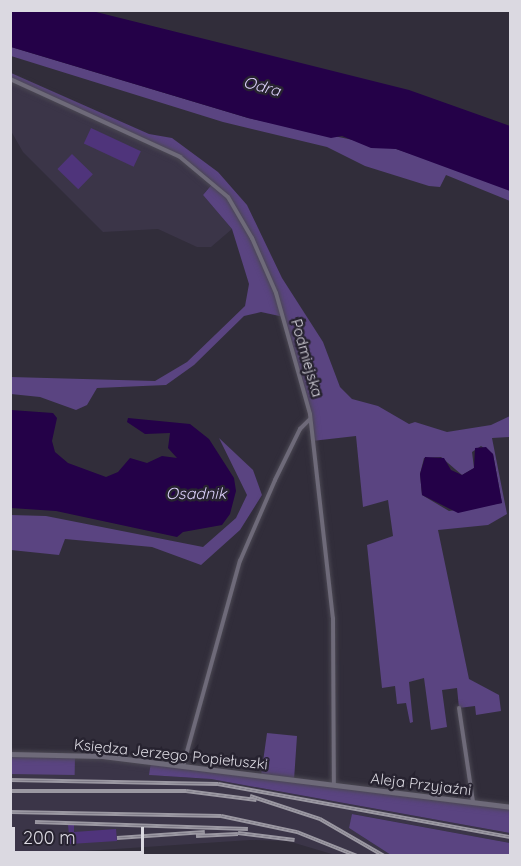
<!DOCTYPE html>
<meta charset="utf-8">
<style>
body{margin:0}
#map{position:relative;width:521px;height:866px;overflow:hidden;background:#312d3a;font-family:Quicksand,sans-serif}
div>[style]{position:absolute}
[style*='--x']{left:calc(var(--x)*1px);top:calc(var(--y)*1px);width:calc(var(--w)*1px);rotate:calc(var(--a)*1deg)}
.built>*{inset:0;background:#3b3548}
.green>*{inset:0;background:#5a4481;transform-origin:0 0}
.water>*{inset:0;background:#240148}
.building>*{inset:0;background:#4f347b;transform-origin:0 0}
.roads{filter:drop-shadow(0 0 2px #4b4853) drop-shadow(0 0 2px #4b4853)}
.street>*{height:4px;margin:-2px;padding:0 2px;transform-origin:2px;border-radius:2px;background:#6e6a79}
.secondary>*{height:5px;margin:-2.5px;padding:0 2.5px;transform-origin:2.5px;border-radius:2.5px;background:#6e6a79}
.rail>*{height:4px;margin-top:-2px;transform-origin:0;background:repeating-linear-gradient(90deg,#272330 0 4.5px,#9b98a2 0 9px);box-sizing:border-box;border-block:2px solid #9b98a2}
span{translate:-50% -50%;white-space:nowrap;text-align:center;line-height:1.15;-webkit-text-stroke:5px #272330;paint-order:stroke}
.street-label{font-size:15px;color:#dbd9e1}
.water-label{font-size:16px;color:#dbcff9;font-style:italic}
.frame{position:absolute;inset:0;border:12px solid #dbd9e1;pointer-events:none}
.scale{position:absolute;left:12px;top:827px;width:132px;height:27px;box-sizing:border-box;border:3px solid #dbd9e1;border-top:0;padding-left:8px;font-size:18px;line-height:21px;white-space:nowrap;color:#dbd9e1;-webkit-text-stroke:4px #272330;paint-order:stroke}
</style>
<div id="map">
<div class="built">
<i style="clip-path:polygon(10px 79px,170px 150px,213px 182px,203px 195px,232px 229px,211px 247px,197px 247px,158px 229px,103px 232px,23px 152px,11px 131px)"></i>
<i style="clip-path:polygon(75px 755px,151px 762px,150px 775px,211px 779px,510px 833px,510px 843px,353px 814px,349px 828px,391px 855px,335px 855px,288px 841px,250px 840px,11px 856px,11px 774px,73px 774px)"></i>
</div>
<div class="green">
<i style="clip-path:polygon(11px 47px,248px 118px,396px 149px,492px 180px,510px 191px,510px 201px,446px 175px,440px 187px,429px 186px,365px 166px,327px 147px,223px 122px,11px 56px)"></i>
<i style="clip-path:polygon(evenodd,11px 73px,149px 134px,172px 138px,218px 172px,247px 205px,282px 278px,323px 342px,340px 387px,352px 399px,378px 406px,409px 424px,415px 422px,447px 432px,491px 425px,510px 416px,510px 442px,509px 437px,492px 438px,507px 514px,488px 525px,438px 530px,469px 679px,499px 695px,501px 711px,476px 715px,475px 706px,459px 708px,457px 688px,442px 690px,447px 727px,431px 730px,424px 678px,409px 682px,413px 722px,410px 723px,406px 703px,397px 704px,395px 686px,382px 688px,367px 545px,393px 536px,388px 500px,363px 507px,356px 436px,312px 441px,310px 414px,284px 317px,261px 312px,244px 316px,194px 365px,166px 385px,97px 388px,87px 405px,76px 410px,40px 397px,11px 394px,11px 377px,155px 381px,187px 362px,245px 306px,249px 284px,232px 229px,203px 195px,213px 183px,170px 150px,11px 79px,11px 73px,481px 446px,493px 454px,502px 503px,449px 511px,422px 495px,420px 474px,424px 458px,441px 457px,462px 475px,474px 468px,472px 452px,481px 446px)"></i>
<i style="clip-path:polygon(219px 438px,253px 470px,262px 495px,240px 530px,201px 565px,152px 547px,65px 539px,59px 555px,11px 550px,11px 515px,46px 516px,203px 547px,236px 518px,247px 495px)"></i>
<i style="clip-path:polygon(267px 733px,297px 736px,294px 780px,510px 807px,510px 833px,211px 779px,149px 775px,151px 762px,261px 776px)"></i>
<i style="left:11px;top:754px;width:64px;height:20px;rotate:1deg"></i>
<i style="clip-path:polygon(352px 814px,510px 843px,510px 855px,391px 855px,349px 828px)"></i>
</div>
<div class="water">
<i style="clip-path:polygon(10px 11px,92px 11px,409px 90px,499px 122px,510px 126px,510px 191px,396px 149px,371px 148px,342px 136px,331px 138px,248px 118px,11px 47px)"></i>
<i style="clip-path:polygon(11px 410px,53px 413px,57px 418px,52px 441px,55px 452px,68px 463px,106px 477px,118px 472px,130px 458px,147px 463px,162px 456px,177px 458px,168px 448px,170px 433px,145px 434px,127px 422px,128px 418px,190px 424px,209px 439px,234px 478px,236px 491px,230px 514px,222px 525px,183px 532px,177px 537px,56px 511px,11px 508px)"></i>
<i style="clip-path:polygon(486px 447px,493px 454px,502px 503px,458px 513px,422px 495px,420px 474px,425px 457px,444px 458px,451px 470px,462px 475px,474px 468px,475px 448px)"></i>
</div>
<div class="building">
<i style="left:91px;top:128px;width:55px;height:17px;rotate:25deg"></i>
<i style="left:72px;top:154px;width:29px;height:21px;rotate:44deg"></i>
<i style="clip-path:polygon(68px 825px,74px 825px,74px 832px,116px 829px,117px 841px,70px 844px)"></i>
</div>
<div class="roads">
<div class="street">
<i style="--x:10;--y:79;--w:187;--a:24.6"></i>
<i style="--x:180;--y:157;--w:62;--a:39.8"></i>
<i style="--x:228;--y:197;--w:48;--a:59.7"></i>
<i style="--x:252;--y:238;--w:60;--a:66.4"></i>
<i style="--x:276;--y:293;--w:126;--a:74.3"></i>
<i style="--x:310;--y:414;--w:205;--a:83.6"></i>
<i style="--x:333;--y:618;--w:167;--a:89.7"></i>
<i style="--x:459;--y:708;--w:95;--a:81.5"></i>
<i style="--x:183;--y:766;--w:213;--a:-74.5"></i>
<i style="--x:240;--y:561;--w:88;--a:-66.6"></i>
<i style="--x:275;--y:480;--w:57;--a:-63.9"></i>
<i style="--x:300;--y:429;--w:14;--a:-45"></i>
</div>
<div class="secondary">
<i style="--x:10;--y:754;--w:92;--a:1.2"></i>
<i style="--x:102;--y:756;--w:411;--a:7.1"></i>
</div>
</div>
<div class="rail">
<i style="--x:10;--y:780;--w:208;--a:1.1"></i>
<i style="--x:218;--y:784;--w:297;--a:10.3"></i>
<i style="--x:10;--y:791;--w:176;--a:0"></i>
<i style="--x:186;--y:791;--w:71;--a:7.3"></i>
<i style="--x:250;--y:796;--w:74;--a:18.2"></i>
<i style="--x:320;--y:819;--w:74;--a:30"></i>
<i style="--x:10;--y:812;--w:211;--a:1.1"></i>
<i style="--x:221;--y:816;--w:78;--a:11.9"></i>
<i style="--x:297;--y:832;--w:65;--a:21.8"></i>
<i style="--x:35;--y:822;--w:213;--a:1.9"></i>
<i style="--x:238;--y:833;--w:57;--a:7"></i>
<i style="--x:196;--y:836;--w:42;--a:-2.7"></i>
<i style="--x:117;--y:838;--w:88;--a:-3.9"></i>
</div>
<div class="street-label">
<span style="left:307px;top:358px;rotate:74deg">Podmiejska</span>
<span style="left:171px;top:754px;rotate:6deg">Księdza Jerzego Popiełuszki</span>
<span style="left:421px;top:784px;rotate:7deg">Aleja Przyjaźni</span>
</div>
<div class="water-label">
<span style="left:262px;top:86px;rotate:15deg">Odra</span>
<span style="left:196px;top:493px">Osadnik</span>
</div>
<div class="frame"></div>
<div class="scale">200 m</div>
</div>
